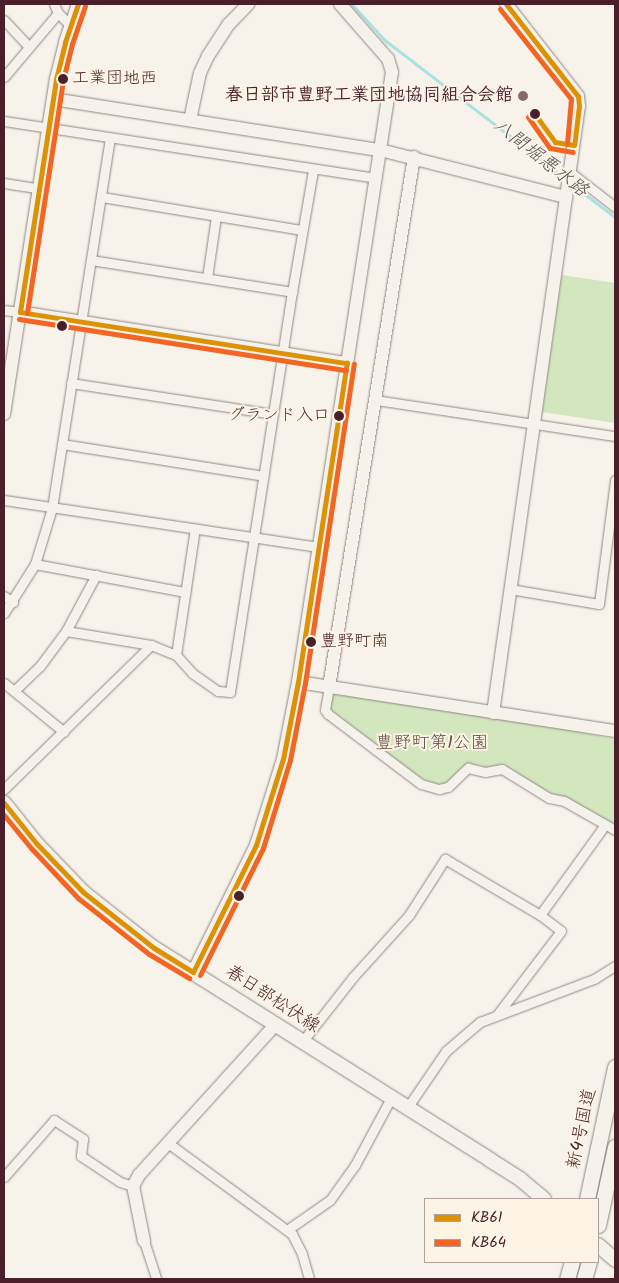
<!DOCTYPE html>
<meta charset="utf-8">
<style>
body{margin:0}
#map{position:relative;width:619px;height:1283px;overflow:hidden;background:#f7f3ea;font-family:Kalam,"Klee One",sans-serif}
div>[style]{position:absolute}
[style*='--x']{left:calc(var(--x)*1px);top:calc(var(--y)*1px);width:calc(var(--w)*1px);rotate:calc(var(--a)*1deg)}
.green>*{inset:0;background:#d3e7be}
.stream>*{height:2.5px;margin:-1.25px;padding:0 1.25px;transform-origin:1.25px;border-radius:1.25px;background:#aae2e4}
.roads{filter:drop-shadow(0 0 1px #908684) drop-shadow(0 0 1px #908684)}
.street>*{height:9px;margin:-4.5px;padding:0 4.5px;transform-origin:4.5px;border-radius:4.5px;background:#f5f2ec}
.secondary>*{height:12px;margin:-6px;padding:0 6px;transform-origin:6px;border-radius:6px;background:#f5f2ec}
.primary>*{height:14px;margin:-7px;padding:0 7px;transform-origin:7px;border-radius:7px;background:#f5f2ec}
.highway>*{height:15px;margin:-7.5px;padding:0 7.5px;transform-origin:7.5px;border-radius:7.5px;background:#f5f2ec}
.bus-1>*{height:5px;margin:-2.5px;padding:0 2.5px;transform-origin:2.5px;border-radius:2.5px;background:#dd9206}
.bus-2>*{height:5px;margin:-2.5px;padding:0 2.5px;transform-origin:2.5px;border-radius:2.5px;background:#f26522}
.dots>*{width:14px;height:14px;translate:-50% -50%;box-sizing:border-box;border:2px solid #fcf5e5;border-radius:50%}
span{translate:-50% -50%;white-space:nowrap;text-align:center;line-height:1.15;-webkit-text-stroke:4px #fcf5e5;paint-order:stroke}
.bus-label{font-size:17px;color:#4a1f2b}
.left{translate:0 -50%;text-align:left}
.right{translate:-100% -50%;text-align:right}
.poi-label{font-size:18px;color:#4a1f2b;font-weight:700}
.park-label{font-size:18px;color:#654f47}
.street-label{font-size:18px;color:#4a1f2b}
.water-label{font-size:19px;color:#5a4e58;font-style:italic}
.frame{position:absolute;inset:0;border:5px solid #4a1f2b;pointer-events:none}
.legend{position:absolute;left:424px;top:1198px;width:175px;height:65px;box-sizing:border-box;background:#fcf5e5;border:1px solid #b59f9b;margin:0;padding:6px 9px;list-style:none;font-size:15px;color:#4a1f2b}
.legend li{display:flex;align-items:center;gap:10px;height:25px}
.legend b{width:25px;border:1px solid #b59f9b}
</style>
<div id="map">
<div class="green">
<i style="clip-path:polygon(562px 275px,615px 283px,615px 423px,542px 412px)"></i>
<i style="clip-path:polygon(330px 693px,555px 727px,615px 739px,615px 825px,563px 796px,549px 793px,503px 764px,486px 767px,468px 763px,445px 784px,433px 783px,411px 773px,385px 751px,331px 710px,328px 706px)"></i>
</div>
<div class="stream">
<i style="--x:352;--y:4;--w:49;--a:47.5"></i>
<i style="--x:385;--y:40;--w:227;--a:37.5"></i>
<i style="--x:573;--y:185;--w:53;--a:37.3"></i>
</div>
<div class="roads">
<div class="street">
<i style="--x:54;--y:4;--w:10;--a:66"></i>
<i style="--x:58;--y:13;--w:17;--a:45"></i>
<i style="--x:4;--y:20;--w:37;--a:47"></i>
<i style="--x:4;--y:77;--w:84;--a:-49.8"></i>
<i style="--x:4;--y:121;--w:376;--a:8.7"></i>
<i style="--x:570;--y:172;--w:57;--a:37.9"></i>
<i style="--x:4;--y:183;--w:36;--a:9"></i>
<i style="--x:102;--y:197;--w:203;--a:9.4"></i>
<i style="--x:91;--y:260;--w:204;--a:9"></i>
<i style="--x:207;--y:278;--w:63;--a:-81.7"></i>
<i style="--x:4;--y:310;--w:16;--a:7"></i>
<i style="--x:71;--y:383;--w:204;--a:8.7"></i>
<i style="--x:376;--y:400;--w:242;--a:8.6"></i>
<i style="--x:62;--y:444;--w:204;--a:9"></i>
<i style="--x:4;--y:500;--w:318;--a:8.5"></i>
<i style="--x:35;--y:564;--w:153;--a:10.6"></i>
<i style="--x:510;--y:589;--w:90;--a:9.6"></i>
<i style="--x:599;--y:604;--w:125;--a:-82.6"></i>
<i style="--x:4;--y:596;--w:11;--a:34"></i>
<i style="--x:4;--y:613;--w:58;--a:-57.7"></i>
<i style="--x:35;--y:564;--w:59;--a:-73.1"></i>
<i style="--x:52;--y:508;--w:375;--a:-81.1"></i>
<i style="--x:66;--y:631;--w:86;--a:9.4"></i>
<i style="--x:151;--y:645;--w:27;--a:22"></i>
<i style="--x:176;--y:655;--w:24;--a:48"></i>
<i style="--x:192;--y:673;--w:32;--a:35"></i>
<i style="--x:218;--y:691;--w:12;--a:5"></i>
<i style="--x:230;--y:692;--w:405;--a:-81.2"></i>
<i style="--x:292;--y:292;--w:124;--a:-80.2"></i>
<i style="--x:176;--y:655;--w:128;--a:-81.5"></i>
<i style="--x:4;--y:683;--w:77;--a:39.2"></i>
<i style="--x:329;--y:687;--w:23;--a:100"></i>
<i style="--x:325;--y:710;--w:5;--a:53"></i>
<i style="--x:328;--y:714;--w:116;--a:37"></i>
<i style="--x:421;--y:784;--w:19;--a:16"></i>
<i style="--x:439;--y:789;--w:9;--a:-13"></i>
<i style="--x:448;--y:787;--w:28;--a:-44"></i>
<i style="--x:468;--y:768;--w:17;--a:13"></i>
<i style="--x:485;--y:772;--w:17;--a:-10"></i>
<i style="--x:502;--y:769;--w:55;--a:31.7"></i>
<i style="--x:549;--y:798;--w:15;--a:11"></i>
<i style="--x:564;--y:801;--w:59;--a:29.6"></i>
<i style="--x:14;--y:691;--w:36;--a:-44"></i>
<i style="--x:40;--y:666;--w:44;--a:-53.4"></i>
<i style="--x:66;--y:631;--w:64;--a:-61.8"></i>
<i style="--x:4;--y:789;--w:206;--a:-44.4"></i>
<i style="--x:540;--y:915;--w:111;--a:-54.2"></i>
<i style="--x:302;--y:1042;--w:83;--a:-51.9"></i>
<i style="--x:353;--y:977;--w:84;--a:-47.9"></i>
<i style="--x:409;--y:915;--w:67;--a:-57.3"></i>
<i style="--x:445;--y:859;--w:110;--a:30.5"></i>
<i style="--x:540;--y:915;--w:26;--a:37"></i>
<i style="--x:561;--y:931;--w:106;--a:127.3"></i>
<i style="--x:407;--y:1108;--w:69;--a:-55.6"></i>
<i style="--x:446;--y:1051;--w:45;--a:-40.5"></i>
<i style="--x:480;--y:1022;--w:122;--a:-20.7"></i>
<i style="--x:594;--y:979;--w:25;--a:-32"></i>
<i style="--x:168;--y:1143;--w:154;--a:36.3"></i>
<i style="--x:292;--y:1234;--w:22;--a:63"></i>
<i style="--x:302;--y:1254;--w:26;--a:74"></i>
<i style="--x:4;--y:1177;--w:76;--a:-48.7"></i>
<i style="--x:54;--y:1120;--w:35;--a:33"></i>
<i style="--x:83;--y:1139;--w:17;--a:97"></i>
<i style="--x:81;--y:1156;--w:47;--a:33.7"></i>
<i style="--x:120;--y:1182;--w:14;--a:17"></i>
<i style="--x:287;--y:1230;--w:52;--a:-34.9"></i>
<i style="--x:330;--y:1200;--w:43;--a:-54.5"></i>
<i style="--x:355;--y:1165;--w:76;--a:-61.8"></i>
<i style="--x:144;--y:1241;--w:40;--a:72"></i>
</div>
<div class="secondary">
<i style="--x:53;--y:99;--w:331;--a:8.9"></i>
<i style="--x:380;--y:150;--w:192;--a:14.2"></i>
<i style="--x:190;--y:120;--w:48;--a:-78"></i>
<i style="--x:200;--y:73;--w:19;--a:-65"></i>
<i style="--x:208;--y:56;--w:38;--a:-57"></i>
<i style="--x:229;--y:24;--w:28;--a:-46"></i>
<i style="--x:20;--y:312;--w:331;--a:8.9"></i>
<i style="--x:4;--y:414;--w:339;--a:-81.2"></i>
<i style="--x:56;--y:79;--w:38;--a:-76"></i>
<i style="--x:65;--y:42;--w:40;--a:-71.1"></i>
<i style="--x:298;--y:682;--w:321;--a:8.8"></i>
<i style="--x:329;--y:687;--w:537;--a:-80.89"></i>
<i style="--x:493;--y:713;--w:613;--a:-81.94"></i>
<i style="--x:579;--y:106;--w:10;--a:-96"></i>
<i style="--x:578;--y:96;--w:117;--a:-128"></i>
<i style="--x:193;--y:972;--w:142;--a:-63.6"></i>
<i style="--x:256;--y:845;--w:90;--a:-72.6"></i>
<i style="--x:283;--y:759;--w:78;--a:-79"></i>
<i style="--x:298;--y:682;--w:617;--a:-81.24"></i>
<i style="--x:392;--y:72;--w:14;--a:-107"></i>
<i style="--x:388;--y:59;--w:73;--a:-131.1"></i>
<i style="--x:144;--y:1241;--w:56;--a:-101.3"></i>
<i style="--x:133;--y:1186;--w:13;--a:-61"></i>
<i style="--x:139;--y:1175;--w:202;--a:-47.8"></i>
</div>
<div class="primary">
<i style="--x:4;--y:803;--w:51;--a:51.3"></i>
<i style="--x:36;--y:843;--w:68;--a:46.2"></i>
<i style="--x:83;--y:892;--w:90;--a:38.3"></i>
<i style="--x:154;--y:948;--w:397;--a:32.2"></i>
<i style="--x:490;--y:1160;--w:36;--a:32"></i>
<i style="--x:520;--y:1179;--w:31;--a:40"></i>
<i style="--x:598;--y:1245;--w:23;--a:41"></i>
</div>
<div class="highway">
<i style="--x:587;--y:1199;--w:135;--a:-78"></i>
<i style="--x:598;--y:1225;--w:80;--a:-77.7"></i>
<i style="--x:567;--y:1279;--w:18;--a:-74"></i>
<i style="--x:584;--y:1279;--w:18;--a:-74"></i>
</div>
</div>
<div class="bus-1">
<i style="--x:506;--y:4;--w:117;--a:52"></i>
<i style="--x:578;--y:96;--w:10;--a:84"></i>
<i style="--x:579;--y:106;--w:39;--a:97"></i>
<i style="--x:534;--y:113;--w:36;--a:54"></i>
<i style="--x:555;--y:142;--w:19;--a:9"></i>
<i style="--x:20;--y:312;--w:331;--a:8.9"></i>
<i style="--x:20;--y:312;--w:236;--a:-81.2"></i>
<i style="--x:56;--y:79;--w:38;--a:-76"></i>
<i style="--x:65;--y:42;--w:40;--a:-71.1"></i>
<i style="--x:4;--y:803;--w:51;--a:51.3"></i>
<i style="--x:36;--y:843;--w:68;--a:46.2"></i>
<i style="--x:83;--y:892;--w:90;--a:38.3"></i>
<i style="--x:154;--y:948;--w:46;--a:31.6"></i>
<i style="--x:193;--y:972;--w:142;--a:-63.6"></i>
<i style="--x:256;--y:845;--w:90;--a:-72.6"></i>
<i style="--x:283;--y:759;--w:78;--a:-79"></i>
<i style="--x:298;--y:682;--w:323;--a:-81.3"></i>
</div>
<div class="bus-2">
<i style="--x:500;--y:9;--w:115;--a:51.7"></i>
<i style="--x:571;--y:99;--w:45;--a:95.1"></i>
<i style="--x:528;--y:117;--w:38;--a:55"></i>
<i style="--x:550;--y:148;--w:23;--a:10"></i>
<i style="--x:27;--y:313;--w:236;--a:-81.2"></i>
<i style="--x:63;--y:80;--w:37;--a:-76"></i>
<i style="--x:72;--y:44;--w:40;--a:-71.1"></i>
<i style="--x:19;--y:319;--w:331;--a:8.9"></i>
<i style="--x:4;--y:815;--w:43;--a:50.7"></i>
<i style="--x:31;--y:848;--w:69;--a:46.8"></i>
<i style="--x:78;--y:898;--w:90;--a:38.3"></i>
<i style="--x:149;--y:954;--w:47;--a:31"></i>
<i style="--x:200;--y:975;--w:142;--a:-63.6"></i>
<i style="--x:263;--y:848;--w:92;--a:-72.9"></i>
<i style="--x:290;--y:760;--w:78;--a:-79"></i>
<i style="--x:305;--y:683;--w:323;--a:-81.3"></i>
</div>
<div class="dots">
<i style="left:63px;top:79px;background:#4a1f2b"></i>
<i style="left:523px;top:96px;background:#87696e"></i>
<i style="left:535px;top:114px;background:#4a1f2b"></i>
<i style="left:62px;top:326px;background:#4a1f2b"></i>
<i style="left:339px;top:416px;background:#4a1f2b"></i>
<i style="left:311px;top:642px;background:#4a1f2b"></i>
<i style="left:239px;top:896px;background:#4a1f2b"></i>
</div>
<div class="bus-label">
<span class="left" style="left:72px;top:79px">工業団地西</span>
<span class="right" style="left:330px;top:416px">グランド入口</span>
<span class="left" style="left:320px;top:642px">豊野町南</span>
</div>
<div class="poi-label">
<span class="right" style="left:513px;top:96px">春日部市豊野工業団地協同組合会館</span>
</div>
<div class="park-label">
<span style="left:432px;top:744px">豊野町第1公園</span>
</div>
<div class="street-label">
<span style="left:272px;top:1000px;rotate:33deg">春日部松伏線</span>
<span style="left:583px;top:1129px;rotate:-78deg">新4号国道</span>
</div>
<div class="water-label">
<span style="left:540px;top:159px;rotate:38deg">八間堀悪水路</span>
</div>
<div class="frame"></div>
<ul class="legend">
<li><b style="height:6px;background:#dd9206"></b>KB61</li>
<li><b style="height:6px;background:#f26522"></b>KB64</li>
</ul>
</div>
